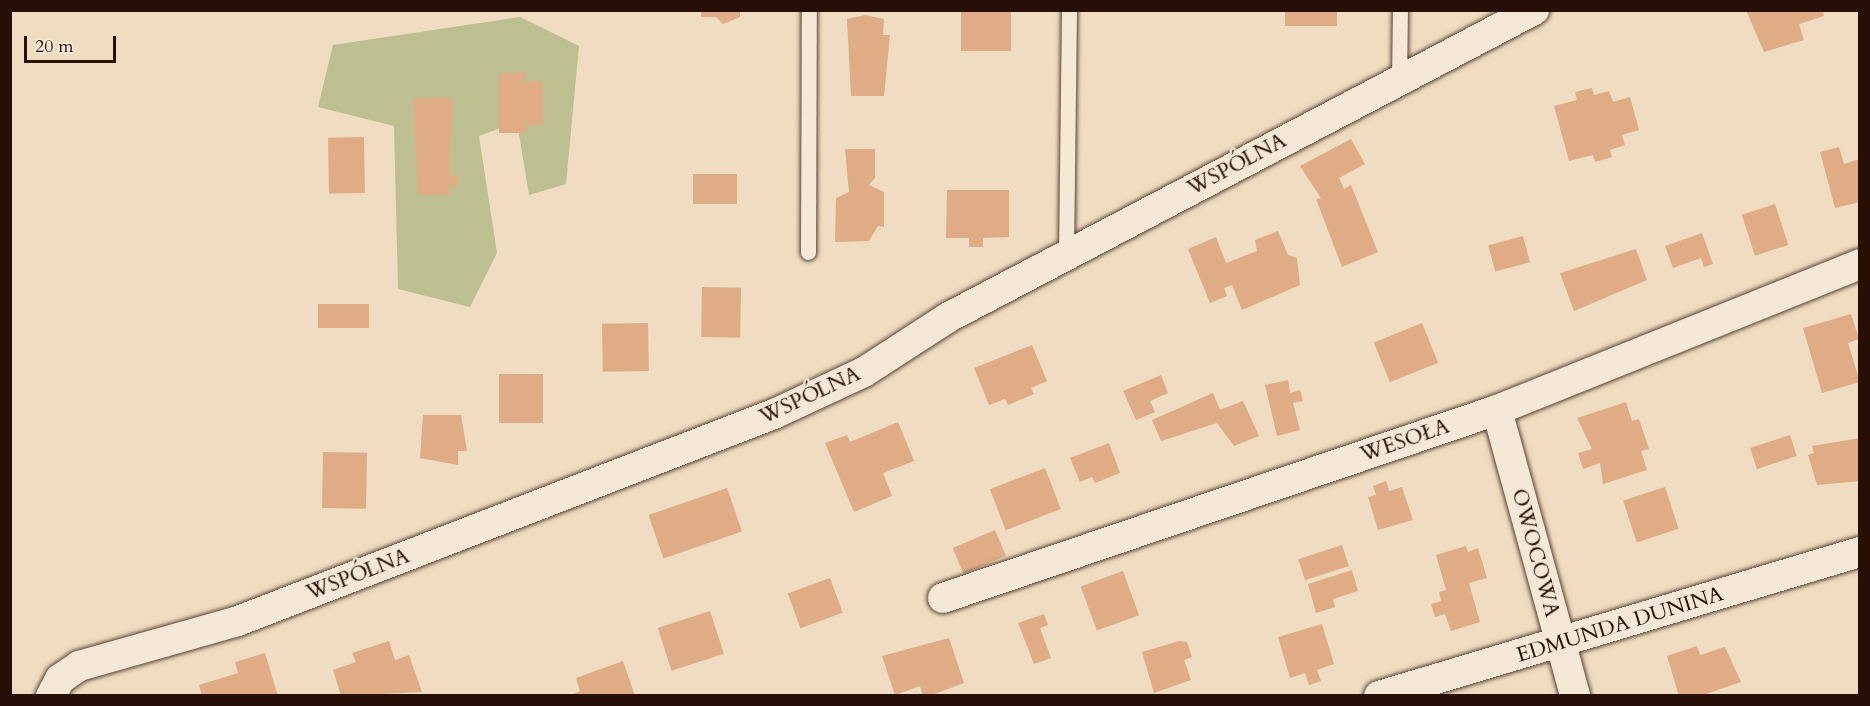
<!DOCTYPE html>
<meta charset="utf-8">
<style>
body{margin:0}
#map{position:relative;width:1870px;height:706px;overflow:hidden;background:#efdcc1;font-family:Cardo,serif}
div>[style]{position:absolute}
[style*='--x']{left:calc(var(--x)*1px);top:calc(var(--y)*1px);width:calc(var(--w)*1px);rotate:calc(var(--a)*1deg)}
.green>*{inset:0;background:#bdbf90}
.building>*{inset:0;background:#dfac86;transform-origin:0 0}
.roads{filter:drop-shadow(0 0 2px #5a4234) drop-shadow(0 0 2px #5a4234)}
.service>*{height:15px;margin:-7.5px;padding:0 7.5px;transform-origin:7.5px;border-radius:7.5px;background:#f5e8d7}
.minor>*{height:30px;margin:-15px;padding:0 15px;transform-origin:15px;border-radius:15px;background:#f5e8d7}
span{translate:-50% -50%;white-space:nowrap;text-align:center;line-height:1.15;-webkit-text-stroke:4.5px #f5e8d7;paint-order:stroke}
.street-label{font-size:21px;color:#280f05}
.frame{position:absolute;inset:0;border:12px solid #280f05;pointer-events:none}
.scale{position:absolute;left:24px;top:36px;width:92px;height:27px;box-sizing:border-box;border:3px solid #280f05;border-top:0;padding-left:8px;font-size:18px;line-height:21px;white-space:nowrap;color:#280f05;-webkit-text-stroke:4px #f5e8d7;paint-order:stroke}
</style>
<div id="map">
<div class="green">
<i style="clip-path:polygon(520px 17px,579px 46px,566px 184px,529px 195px,517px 122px,479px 136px,497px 253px,470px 307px,398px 289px,394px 126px,318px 107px,333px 45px)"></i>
</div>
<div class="building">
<i style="clip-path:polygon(701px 10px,740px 10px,740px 17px,723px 24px,716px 17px,701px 17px)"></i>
<i style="left:961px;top:10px;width:50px;height:41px"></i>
<i style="left:1285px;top:10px;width:52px;height:16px"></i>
<i style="clip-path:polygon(1746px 10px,1823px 10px,1824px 16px,1799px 24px,1804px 40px,1764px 52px)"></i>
<i style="clip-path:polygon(865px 15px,884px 19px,883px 35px,890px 35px,884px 96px,851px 96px,847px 19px)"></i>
<i style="clip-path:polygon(525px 72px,525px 81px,543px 81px,543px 125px,527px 125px,527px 133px,499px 133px,499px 73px)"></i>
<i style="clip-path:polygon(1592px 88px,1594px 95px,1609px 91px,1613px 102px,1630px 97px,1639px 130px,1622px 135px,1625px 145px,1610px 150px,1612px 157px,1595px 162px,1593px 155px,1569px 161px,1554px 106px,1577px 100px,1575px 92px)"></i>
<i style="clip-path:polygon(413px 98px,453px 98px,449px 175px,458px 175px,458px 186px,449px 185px,449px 195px,418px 195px)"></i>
<i style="left:364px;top:137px;width:56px;height:36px;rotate:89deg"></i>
<i style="clip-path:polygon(1351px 139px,1365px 164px,1339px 178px,1344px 189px,1351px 185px,1378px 252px,1342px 267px,1316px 199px,1321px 198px,1300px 166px)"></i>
<i style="clip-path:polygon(1839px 147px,1844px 164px,1860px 159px,1860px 202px,1835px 208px,1820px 152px)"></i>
<i style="clip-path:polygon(845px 149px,875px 149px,875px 178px,869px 185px,884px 192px,884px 227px,878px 226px,869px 241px,835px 242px,836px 198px,849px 192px)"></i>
<i style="left:693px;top:174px;width:44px;height:30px"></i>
<i style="clip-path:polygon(947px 190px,1009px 190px,1009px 237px,983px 238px,983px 247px,969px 247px,969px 238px,946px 238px)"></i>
<i style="left:1775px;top:204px;width:43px;height:35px;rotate:72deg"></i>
<i style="clip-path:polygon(1278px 231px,1288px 255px,1297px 258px,1300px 285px,1242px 310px,1232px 285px,1224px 288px,1227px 296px,1210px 303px,1188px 249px,1216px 237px,1226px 263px,1257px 251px,1255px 240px)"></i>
<i style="clip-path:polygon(1702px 233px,1713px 264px,1704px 267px,1701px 258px,1673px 268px,1665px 246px)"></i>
<i style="left:1523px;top:236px;width:27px;height:36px;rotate:75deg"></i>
<i style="clip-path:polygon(1636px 249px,1647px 280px,1574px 311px,1560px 273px)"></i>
<i style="left:702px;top:287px;width:39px;height:50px;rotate:1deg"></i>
<i style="left:318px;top:304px;width:51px;height:24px"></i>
<i style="clip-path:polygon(1851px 314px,1859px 339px,1848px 343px,1860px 382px,1822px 393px,1803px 328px)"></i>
<i style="left:648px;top:323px;width:48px;height:46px;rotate:89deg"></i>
<i style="left:1422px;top:323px;width:43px;height:52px;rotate:68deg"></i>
<i style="clip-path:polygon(1032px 345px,1047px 381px,1031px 388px,1034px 394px,1008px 405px,1005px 399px,989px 405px,974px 368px)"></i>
<i style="left:499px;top:374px;width:44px;height:49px"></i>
<i style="clip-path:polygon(1161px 375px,1168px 393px,1150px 401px,1155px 412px,1136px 420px,1123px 391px)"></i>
<i style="clip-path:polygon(1288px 380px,1290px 393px,1300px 390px,1303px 401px,1293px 403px,1300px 430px,1277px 436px,1265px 385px)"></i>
<i style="clip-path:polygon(1213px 393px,1220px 410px,1243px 401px,1259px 436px,1234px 446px,1217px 423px,1161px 441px,1152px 420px)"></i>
<i style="clip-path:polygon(1626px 402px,1632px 421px,1639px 419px,1649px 449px,1641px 451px,1647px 470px,1603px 484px,1600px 463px,1583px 469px,1578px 453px,1592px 449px,1577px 418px)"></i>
<i style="clip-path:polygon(423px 415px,461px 415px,467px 451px,458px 451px,458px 465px,420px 458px)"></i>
<i style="clip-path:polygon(898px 422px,914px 461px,883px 473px,892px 496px,854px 512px,825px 443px,847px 435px,850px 442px)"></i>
<i style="left:1790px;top:435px;width:22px;height:42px;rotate:72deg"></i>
<i style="clip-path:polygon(1860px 438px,1860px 481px,1817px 485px,1808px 455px,1814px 453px,1812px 446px)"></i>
<i style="clip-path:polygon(1109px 443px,1120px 473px,1095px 483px,1092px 477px,1080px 482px,1070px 458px)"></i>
<i style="left:323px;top:452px;width:44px;height:56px;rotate:1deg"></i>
<i style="left:1045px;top:468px;width:44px;height:59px;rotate:69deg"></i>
<i style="clip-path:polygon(1386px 481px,1389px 491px,1402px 487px,1413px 520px,1378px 530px,1368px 497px,1376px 495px,1373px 486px)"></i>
<i style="left:1665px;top:487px;width:44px;height:44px;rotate:72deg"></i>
<i style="left:727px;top:488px;width:46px;height:83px;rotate:71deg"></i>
<i style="left:995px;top:530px;width:28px;height:46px;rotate:67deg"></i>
<i style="left:1342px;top:545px;width:22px;height:46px;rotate:72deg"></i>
<i style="clip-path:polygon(1466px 546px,1468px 552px,1478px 548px,1487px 578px,1469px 583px,1480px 622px,1451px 631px,1445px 614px,1435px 617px,1431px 604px,1441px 601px,1439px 592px,1446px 590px,1436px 555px)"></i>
<i style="clip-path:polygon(1352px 570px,1358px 591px,1333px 599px,1335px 607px,1316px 613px,1308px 584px)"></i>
<i style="left:1123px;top:571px;width:47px;height:45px;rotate:70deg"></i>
<i style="left:830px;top:578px;width:37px;height:45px;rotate:70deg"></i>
<i style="left:710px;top:611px;width:45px;height:55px;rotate:72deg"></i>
<i style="clip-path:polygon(1044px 614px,1048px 625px,1040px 628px,1051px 658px,1034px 664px,1018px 623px)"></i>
<i style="clip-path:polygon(1322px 624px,1334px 664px,1317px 670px,1321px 681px,1309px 685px,1305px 673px,1290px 678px,1278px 637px)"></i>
<i style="clip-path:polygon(949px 638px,964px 683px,929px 696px,923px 696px,920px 686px,895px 695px,882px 656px)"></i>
<i style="clip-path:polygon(389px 641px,395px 660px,409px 655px,422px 692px,341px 696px,333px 670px,356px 662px,352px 653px)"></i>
<i style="clip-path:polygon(1179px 641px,1187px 642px,1192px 657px,1184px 660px,1191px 680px,1154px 693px,1142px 652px)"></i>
<i style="clip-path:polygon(1697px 646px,1700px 655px,1725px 647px,1741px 682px,1700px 696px,1679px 696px,1667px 656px)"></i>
<i style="clip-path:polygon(265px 653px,278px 696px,202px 696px,199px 685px,238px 673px,235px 662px)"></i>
<i style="clip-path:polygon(623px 661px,635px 696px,569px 696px,580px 691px,576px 678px)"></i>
</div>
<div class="roads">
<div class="service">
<i style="--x:1399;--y:80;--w:70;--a:-89.2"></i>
<i style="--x:808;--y:252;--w:242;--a:-89.8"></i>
<i style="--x:1066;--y:255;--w:245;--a:-89.3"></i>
</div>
<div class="minor">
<i style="--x:1497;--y:410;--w:296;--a:74.7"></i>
<i style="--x:943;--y:598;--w:585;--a:-18.74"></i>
<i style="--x:1497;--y:410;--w:391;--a:-21.9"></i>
<i style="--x:51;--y:696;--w:19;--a:-62"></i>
<i style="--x:60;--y:679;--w:23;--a:-34"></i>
<i style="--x:79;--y:666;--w:165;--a:-15.8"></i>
<i style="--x:238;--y:621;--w:575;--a:-21.12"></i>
<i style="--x:774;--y:414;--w:99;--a:-25"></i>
<i style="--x:864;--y:372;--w:101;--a:-32.9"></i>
<i style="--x:949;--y:317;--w:661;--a:-27.69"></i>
<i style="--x:1379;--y:696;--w:502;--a:-16.67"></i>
</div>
</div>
<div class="street-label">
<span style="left:1237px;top:165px;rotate:-28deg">WSPÓLNA</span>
<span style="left:810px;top:396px;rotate:-25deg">WSPÓLNA</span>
<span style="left:1405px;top:441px;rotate:-19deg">WESOŁA</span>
<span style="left:1535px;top:553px;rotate:75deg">OWOCOWA</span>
<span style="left:358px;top:575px;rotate:-21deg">WSPÓLNA</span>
<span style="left:1620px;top:625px;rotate:-17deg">EDMUNDA DUNINA</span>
</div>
<div class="frame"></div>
<div class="scale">20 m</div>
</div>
